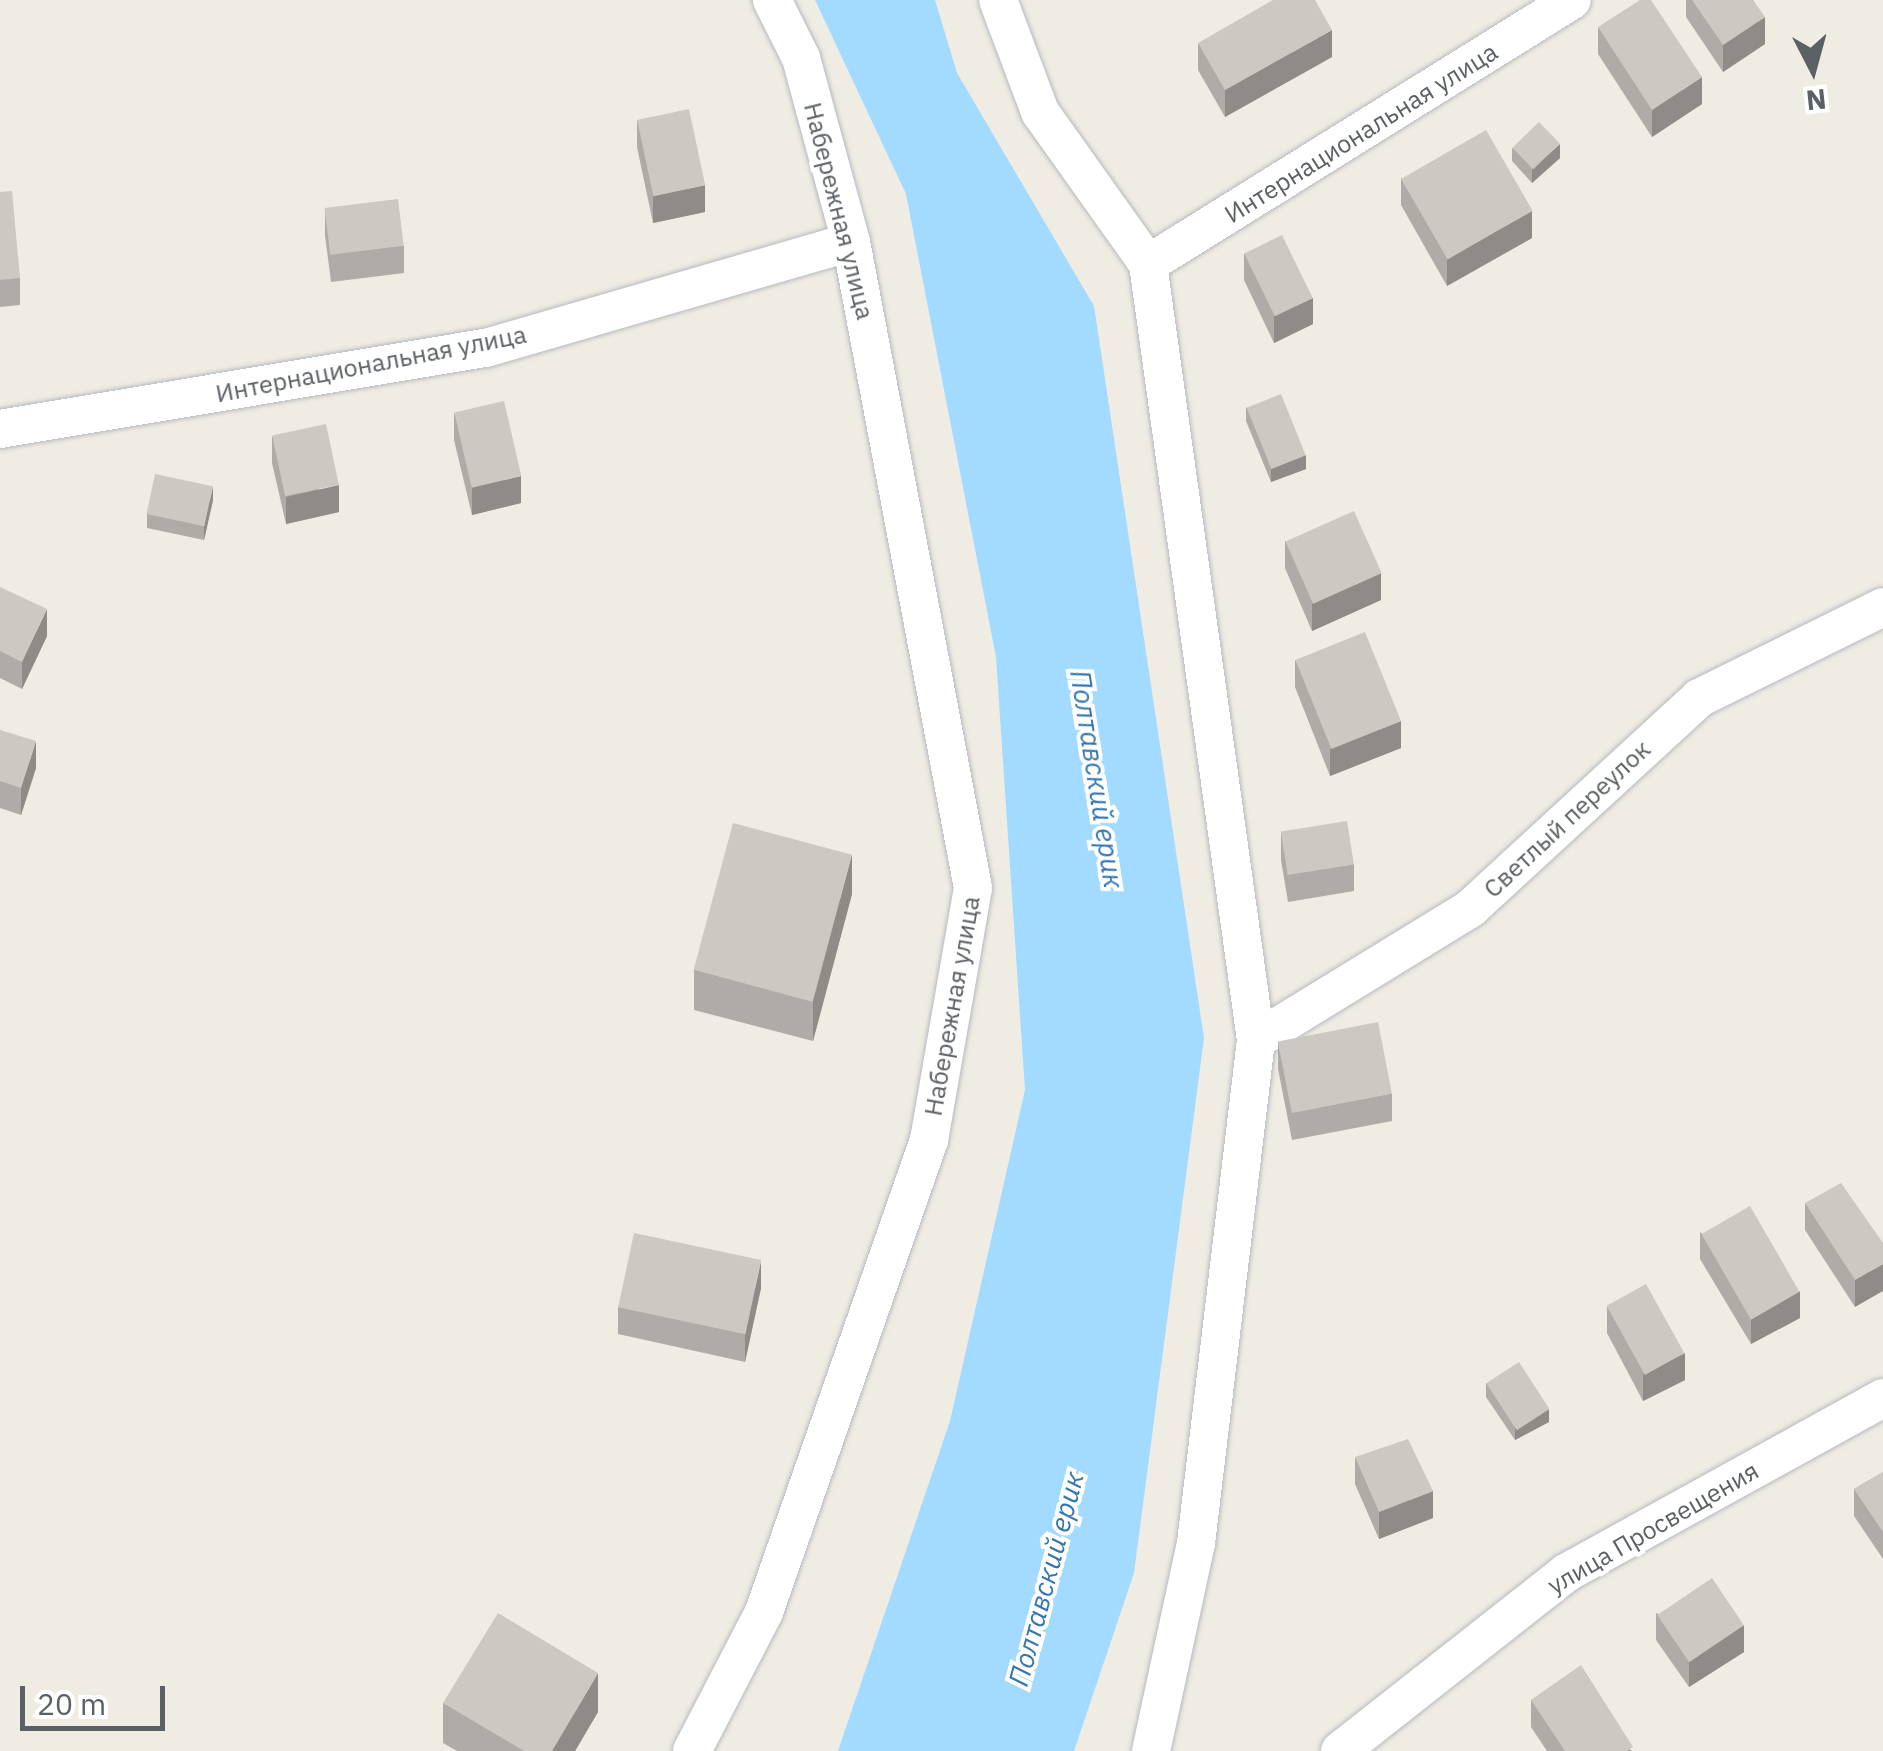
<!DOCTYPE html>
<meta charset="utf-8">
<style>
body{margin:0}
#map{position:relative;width:1883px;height:1751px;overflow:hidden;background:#efece3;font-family:"IBM Plex Sans",sans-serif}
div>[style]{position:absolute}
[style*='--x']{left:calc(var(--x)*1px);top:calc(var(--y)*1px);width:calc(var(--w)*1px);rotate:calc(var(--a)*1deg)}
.water>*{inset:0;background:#a3daff}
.roads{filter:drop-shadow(0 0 2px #b6b9be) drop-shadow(0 0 2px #b6b9be)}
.minor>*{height:38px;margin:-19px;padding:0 19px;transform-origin:19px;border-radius:19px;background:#fff}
.wall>*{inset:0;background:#afaca7}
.shaded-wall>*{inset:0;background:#8f8c88}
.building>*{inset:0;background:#ccc8c2;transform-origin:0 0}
span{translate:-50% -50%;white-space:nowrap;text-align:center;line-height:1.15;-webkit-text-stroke:8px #fff;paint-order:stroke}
.street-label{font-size:25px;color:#5b6065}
.water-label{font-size:28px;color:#3676af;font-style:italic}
.north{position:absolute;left:1763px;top:20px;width:100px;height:100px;-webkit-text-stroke:8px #fff;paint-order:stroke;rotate:174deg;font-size:28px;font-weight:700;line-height:40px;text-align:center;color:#5b6065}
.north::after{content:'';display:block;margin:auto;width:35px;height:45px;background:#5b6065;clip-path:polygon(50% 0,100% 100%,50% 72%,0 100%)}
.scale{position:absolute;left:20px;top:1686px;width:145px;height:45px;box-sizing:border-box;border:5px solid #5b6065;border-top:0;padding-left:12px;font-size:30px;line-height:35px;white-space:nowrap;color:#5b6065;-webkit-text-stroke:8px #fff;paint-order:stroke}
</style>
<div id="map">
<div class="water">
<i style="clip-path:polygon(815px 0,935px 0,957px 73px,1094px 306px,1204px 1038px,1134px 1573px,1074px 1751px,838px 1751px,950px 1421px,1025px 1090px,996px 657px,906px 194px)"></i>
</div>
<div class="roads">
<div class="minor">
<i style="--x:998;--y:0;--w:120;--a:69.4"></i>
<i style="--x:1040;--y:112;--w:186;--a:54.6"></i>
<i style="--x:1148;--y:264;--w:783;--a:82.08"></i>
<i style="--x:1256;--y:1040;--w:507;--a:96.8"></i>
<i style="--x:1196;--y:1543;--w:213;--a:102.2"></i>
<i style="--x:1148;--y:264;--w:499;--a:-31.9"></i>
<i style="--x:0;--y:429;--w:493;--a:-9.5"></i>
<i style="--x:486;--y:348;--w:380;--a:-16.2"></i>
<i style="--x:1256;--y:1040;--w:252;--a:-31.5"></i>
<i style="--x:1471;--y:908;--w:310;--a:-42.6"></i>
<i style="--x:1699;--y:698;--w:205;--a:-26.3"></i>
<i style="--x:692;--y:1751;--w:157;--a:-62.6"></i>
<i style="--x:764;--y:1612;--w:500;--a:-70.73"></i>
<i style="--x:929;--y:1140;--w:256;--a:-80.1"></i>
<i style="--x:973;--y:888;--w:657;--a:-100.69"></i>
<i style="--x:851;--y:242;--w:191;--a:-105.2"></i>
<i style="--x:801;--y:58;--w:65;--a:-116.6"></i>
<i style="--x:1340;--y:1751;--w:288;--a:-38.2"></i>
<i style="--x:1566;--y:1573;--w:362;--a:-28.9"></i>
</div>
</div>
<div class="wall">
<i style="clip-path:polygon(1686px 0,1753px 0,1765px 44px,1723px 72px,1686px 17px)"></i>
<i style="clip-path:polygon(1598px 27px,1702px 104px,1652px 137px,1598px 54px)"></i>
<i style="clip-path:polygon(1198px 43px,1332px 57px,1225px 117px,1198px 70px)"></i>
<i style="clip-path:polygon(637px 120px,705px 212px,653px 223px,637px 147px)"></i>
<i style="clip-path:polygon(1512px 148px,1560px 158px,1532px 183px,1512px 161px)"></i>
<i style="clip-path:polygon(1401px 178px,1532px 238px,1447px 286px,1401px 205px)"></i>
<i style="clip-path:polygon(0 192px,20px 278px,20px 305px,0 307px)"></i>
<i style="clip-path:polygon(325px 208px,404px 246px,404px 273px,331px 282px,325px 235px)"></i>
<i style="clip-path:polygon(1244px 253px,1313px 324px,1274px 343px,1244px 280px)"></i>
<i style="clip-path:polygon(1246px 407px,1306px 469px,1271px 482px,1246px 421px)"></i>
<i style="clip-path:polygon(454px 413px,521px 503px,472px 515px,454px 440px)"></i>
<i style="clip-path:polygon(272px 436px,339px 512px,286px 524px,272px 463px)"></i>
<i style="clip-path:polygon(213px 500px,204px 540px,147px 528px,147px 514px)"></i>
<i style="clip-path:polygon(1285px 541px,1381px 600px,1312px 631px,1285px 568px)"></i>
<i style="clip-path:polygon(0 587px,47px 636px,22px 689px,0 678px)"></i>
<i style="clip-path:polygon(1295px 660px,1401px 748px,1330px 776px,1295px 687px)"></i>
<i style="clip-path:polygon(0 730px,36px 768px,21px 815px,0 808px)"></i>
<i style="clip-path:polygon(1281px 833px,1354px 864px,1354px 891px,1288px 902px,1281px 860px)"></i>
<i style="clip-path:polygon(852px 894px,813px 1041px,694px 1010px,694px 970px)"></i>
<i style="clip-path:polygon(1278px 1042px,1392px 1094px,1392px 1121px,1292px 1140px,1278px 1069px)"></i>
<i style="clip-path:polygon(1805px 1203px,1883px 1243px,1855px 1307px,1805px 1230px)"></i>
<i style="clip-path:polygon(1700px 1232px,1800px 1318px,1751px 1344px,1700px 1259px)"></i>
<i style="clip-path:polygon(761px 1288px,745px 1362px,618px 1334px,618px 1307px)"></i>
<i style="clip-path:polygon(1607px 1306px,1685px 1380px,1643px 1401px,1607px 1333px)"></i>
<i style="clip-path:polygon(1486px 1383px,1549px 1422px,1515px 1440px,1486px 1397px)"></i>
<i style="clip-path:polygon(1355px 1457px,1433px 1518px,1379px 1539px,1355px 1484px)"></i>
<i style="clip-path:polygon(1883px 1472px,1883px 1559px,1854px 1516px,1854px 1489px)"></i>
<i style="clip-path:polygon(1656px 1613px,1744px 1652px,1689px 1687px,1656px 1640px)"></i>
<i style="clip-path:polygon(1531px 1700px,1633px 1751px,1547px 1751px,1531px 1727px)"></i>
<i style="clip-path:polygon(443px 1703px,598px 1712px,575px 1751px,457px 1751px,443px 1743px)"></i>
</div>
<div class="shaded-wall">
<i style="clip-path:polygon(1765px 17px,1765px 44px,1723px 72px,1723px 45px)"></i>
<i style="clip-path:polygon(1332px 30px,1332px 57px,1225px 117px,1225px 90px)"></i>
<i style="clip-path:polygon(1702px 77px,1702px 104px,1652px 137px,1652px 110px)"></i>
<i style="clip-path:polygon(1560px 144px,1560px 158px,1532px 183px,1532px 169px)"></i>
<i style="clip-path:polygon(705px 185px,705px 212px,653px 223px,653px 196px)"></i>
<i style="clip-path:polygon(1532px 211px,1532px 238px,1447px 286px,1447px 259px)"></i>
<i style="clip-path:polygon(1313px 298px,1313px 324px,1274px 343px,1274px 316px)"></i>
<i style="clip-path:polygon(1306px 455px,1306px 469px,1271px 482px,1271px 469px)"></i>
<i style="clip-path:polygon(521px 476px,521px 503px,472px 515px,472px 488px)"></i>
<i style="clip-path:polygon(339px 485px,339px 512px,286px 524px,286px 497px)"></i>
<i style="clip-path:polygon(213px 486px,213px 500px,204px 540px,204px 527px)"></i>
<i style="clip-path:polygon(1381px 573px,1381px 600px,1312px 631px,1312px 604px)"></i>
<i style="clip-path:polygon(47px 609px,47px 636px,22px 689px,22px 662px)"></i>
<i style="clip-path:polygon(1401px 721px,1401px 748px,1330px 776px,1330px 749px)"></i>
<i style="clip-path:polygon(36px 741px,36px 768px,21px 815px,21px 788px)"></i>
<i style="clip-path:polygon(852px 854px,852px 894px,813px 1041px,813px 1002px)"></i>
<i style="clip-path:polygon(761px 1261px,761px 1288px,745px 1362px,745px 1335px)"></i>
<i style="clip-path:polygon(1883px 1264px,1883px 1291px,1855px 1307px,1855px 1280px)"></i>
<i style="clip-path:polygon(1800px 1291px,1800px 1318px,1751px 1344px,1751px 1317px)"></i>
<i style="clip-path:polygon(1685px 1353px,1685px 1380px,1643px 1401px,1643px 1374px)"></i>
<i style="clip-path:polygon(1549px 1409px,1549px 1422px,1515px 1440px,1515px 1426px)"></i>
<i style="clip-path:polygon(1433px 1491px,1433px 1518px,1379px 1539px,1379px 1512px)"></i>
<i style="clip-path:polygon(1744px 1625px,1744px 1652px,1689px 1687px,1689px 1660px)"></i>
<i style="clip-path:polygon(598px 1673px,598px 1712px,575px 1751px,552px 1751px)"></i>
</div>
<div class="building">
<i style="clip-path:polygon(1273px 0,1315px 0,1332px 30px,1225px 90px,1198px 43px)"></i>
<i style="clip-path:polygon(1640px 0,1651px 0,1702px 77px,1652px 110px,1598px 27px)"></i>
<i style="clip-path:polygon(1692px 0,1753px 0,1765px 17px,1723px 45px)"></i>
<i style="left:689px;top:109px;width:78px;height:53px;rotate:78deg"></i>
<i style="left:1539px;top:122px;width:30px;height:37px;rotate:46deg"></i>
<i style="left:1486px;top:130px;width:93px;height:98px;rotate:60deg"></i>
<i style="clip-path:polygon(12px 191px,20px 278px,0 280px,0 192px)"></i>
<i style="left:398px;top:199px;width:47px;height:74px;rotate:83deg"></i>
<i style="left:1282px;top:235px;width:70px;height:42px;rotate:64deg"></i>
<i style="left:1281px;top:394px;width:66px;height:37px;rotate:68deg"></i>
<i style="left:504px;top:401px;width:77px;height:51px;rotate:77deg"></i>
<i style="left:326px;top:424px;width:62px;height:55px;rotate:78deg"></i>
<i style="left:155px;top:474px;width:59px;height:41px;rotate:12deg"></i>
<i style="left:1354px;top:511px;width:68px;height:75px;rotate:66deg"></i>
<i style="clip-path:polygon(0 587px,47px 609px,22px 662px,0 651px)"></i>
<i style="left:1365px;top:632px;width:96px;height:75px;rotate:68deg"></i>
<i style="clip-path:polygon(0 730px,36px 741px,21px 788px,0 781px)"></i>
<i style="left:1347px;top:821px;width:44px;height:67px;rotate:81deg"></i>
<i style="left:733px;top:823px;width:123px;height:152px;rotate:15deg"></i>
<i style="left:1378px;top:1022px;width:73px;height:102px;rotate:79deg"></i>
<i style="clip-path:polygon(1841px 1183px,1883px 1243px,1883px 1264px,1855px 1280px,1805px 1203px)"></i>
<i style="left:1750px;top:1206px;width:99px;height:56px;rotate:60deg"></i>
<i style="left:634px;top:1233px;width:130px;height:76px;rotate:12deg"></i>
<i style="left:1646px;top:1284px;width:79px;height:45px;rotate:61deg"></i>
<i style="left:1519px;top:1362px;width:56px;height:39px;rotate:57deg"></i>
<i style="clip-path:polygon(1408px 1439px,1433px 1491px,1379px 1512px,1355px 1457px)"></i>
<i style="clip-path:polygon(1883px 1472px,1883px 1532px,1854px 1489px)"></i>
<i style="left:1712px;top:1578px;width:57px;height:66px;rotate:56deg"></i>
<i style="clip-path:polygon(498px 1613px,598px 1673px,552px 1751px,524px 1751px,443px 1703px)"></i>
<i style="clip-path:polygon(1581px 1665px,1633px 1747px,1627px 1751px,1565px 1751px,1531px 1700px)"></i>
</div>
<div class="street-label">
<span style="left:1361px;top:133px;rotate:-32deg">Интернациональная улица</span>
<span style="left:839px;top:211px;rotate:76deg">Набережная улица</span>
<span style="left:371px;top:364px;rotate:-11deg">Интернациональная улица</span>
<span style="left:1567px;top:819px;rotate:-43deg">Светлый переулок</span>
<span style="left:952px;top:1006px;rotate:-80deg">Набережная улица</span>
<span style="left:1653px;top:1528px;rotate:-30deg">улица Просвещения</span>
</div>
<div class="water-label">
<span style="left:1097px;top:779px;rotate:81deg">Полтавский ерик</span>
<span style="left:1046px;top:1579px;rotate:-75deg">Полтавский ерик</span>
</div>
<div class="north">N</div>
<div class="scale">20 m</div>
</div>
